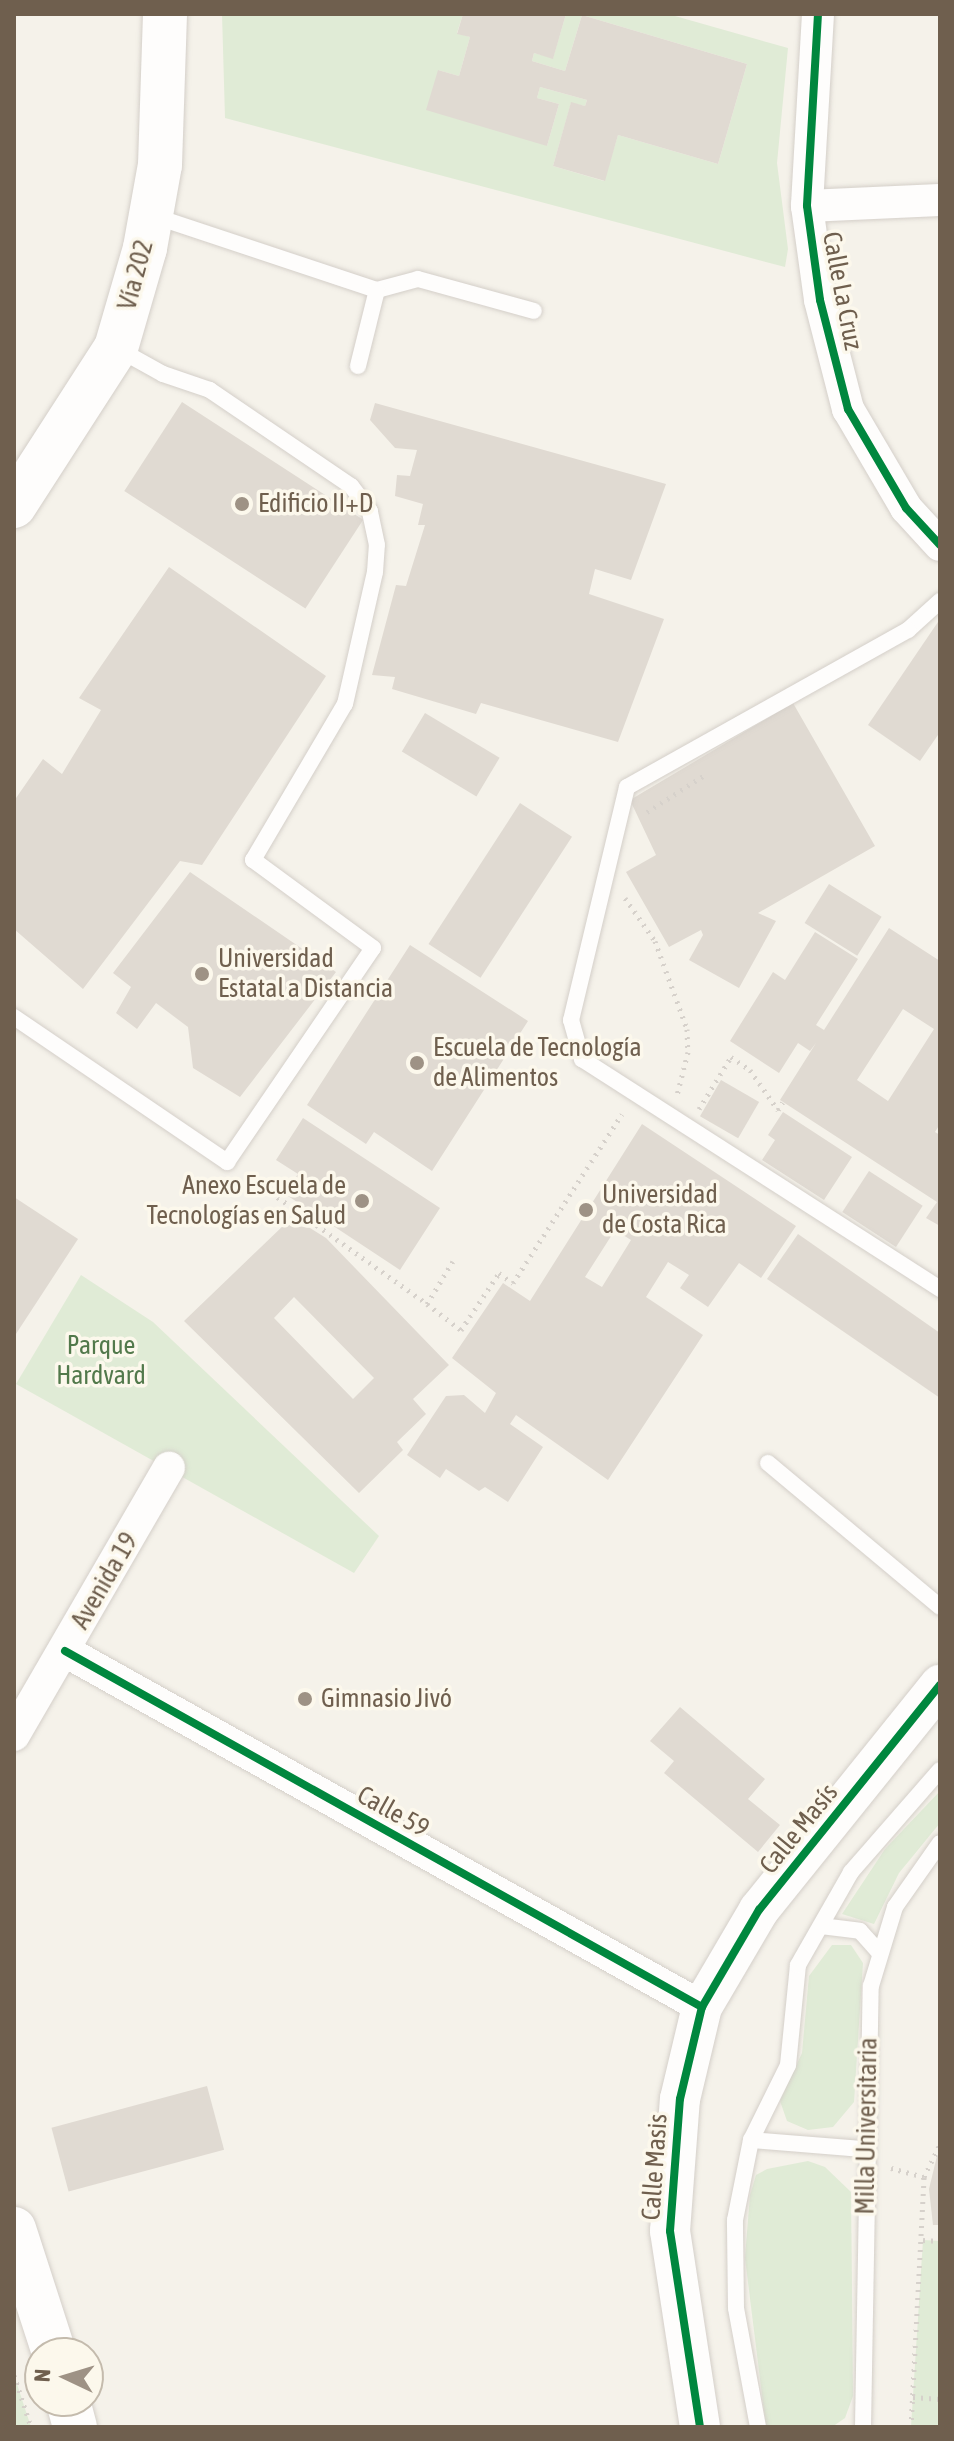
<!DOCTYPE html>
<meta charset="utf-8">
<style>
body{margin:0}
#map{position:relative;width:954px;height:2441px;overflow:hidden;background:#f5f2ea;font-family:"Asap Condensed",sans-serif}
div>[style]{position:absolute}
[style*='--x']{left:calc(var(--x)*1px);top:calc(var(--y)*1px);width:calc(var(--w)*1px);rotate:calc(var(--a)*1deg)}
.green>*{inset:0;background:#e0ebd6}
.building>*{inset:0;background:#e0dad2;transform-origin:0 0}
.path>*{height:5px;margin-top:-2.5px;transform-origin:0;background:repeating-linear-gradient(90deg,#d6d1cb 0 2px,transparent 0 8px)}
.roads{filter:drop-shadow(0 0 2px #d4cfc9) drop-shadow(0 0 2px #d4cfc9)}
.service>*{height:16px;margin:-8px;padding:0 8px;transform-origin:8px;border-radius:8px;background:#fefdfc}
.minor>*{height:32px;margin:-16px;padding:0 16px;transform-origin:16px;border-radius:16px;background:#fefdfc}
.tertiary>*{height:40px;margin:-20px;padding:0 20px;transform-origin:20px;border-radius:20px;background:#fefdfc}
.secondary>*{height:44px;margin:-22px;padding:0 22px;transform-origin:22px;border-radius:22px;background:#fefdfc}
.cycleway>*{height:8px;margin:-4px;padding:0 4px;transform-origin:4px;border-radius:4px;background:#00873e}
.dots>*{width:22px;height:22px;translate:-50% -50%;box-sizing:border-box;border:4px solid #fcf8ec;border-radius:50%}
span{translate:-50% -50%;white-space:nowrap;text-align:center;line-height:1.15;-webkit-text-stroke:7px #fcf8ec;paint-order:stroke}
.street-label{font-size:26px;color:#6f5f4e}
.poi-label{font-size:26px;color:#6f5f4e}
.left{translate:0 -50%;text-align:left}
.right{translate:-100% -50%;text-align:right}
.park-label{font-size:26px;color:#52794b}
.frame{position:absolute;inset:0;border:16px solid #6f5f4e;pointer-events:none}
.north{position:absolute;left:24px;top:2337px;width:80px;height:80px;box-sizing:border-box;background:#fcf8ec;border:2px solid #c4bbad;border-radius:50%;rotate:274deg;font-size:22px;font-weight:700;line-height:32px;text-align:center;color:#6f5f4e}
.north::after{content:'';display:block;margin:auto;width:28px;height:36px;background:#9e9285;clip-path:polygon(50% 0,100% 100%,50% 72%,0 100%)}
</style>
<div id="map">
<div class="green">
<i style="clip-path:polygon(222px 14px,463px 14px,457px 33px,470px 37px,459px 76px,438px 70px,547px 146px,559px 104px,537px 98px,540px 87px,587px 100px,585px 106px,571px 103px,553px 166px,604px 181px,618px 135px,718px 164px,747px 64px,582px 15px,565px 71px,532px 61px,534px 53px,553px 58px,566px 14px,668px 14px,788px 48px,777px 163px,788px 249px,785px 267px,225px 118px)"></i>
<i style="clip-path:polygon(81px 1275px,153px 1322px,379px 1536px,354px 1573px,16px 1384px)"></i>
<i style="clip-path:polygon(940px 1791px,940px 1823px,899px 1873px,874px 1924px,842px 1914px,885px 1849px)"></i>
<i style="clip-path:polygon(832px 1945px,851px 1945px,863px 1963px,854px 2102px,833px 2127px,808px 2130px,787px 2121px,780px 2101px,802px 2053px,809px 1976px)"></i>
<i style="clip-path:polygon(808px 2161px,825px 2167px,851px 2192px,853px 2396px,845px 2418px,832px 2427px,766px 2427px,745px 2258px,750px 2195px,756px 2175px,767px 2169px)"></i>
<i style="clip-path:polygon(923px 2240px,940px 2241px,940px 2427px,911px 2427px)"></i>
<i style="clip-path:polygon(14px 2375px,31px 2427px,14px 2427px)"></i>
</div>
<div class="building">
<i style="clip-path:polygon(463px 14px,566px 14px,553px 59px,534px 53px,532px 61px,565px 71px,582px 15px,747px 64px,718px 164px,618px 135px,605px 181px,553px 166px,571px 102px,585px 106px,587px 100px,540px 87px,537px 98px,559px 104px,547px 146px,426px 110px,438px 70px,459px 76px,470px 37px,457px 34px)"></i>
<i style="left:182px;top:402px;width:216px;height:106px;rotate:33deg"></i>
<i style="clip-path:polygon(375px 403px,666px 484px,631px 580px,595px 569px,589px 594px,664px 619px,618px 742px,481px 703px,476px 714px,392px 689px,395px 677px,372px 675px,396px 585px,406px 586px,425px 525px,418px 525px,423px 504px,395px 496px,397px 475px,410px 476px,417px 450px,395px 448px,370px 420px)"></i>
<i style="clip-path:polygon(169px 567px,326px 676px,202px 865px,180px 861px,83px 989px,14px 929px,14px 801px,43px 759px,62px 774px,101px 710px,79px 698px)"></i>
<i style="clip-path:polygon(940px 619px,940px 732px,920px 761px,868px 725px)"></i>
<i style="clip-path:polygon(793px 703px,875px 846px,758px 913px,776px 921px,739px 988px,689px 960px,703px 935px,701px 930px,669px 947px,626px 872px,656px 855px,630px 800px)"></i>
<i style="left:425px;top:713px;width:87px;height:45px;rotate:31deg"></i>
<i style="left:520px;top:803px;width:62px;height:168px;rotate:33deg"></i>
<i style="clip-path:polygon(190px 872px,336px 972px,240px 1097px,193px 1068px,188px 1027px,156px 1003px,137px 1029px,116px 1013px,131px 987px,113px 973px)"></i>
<i style="left:829px;top:884px;width:62px;height:46px;rotate:32deg"></i>
<i style="clip-path:polygon(evenodd,889px 928px,940px 961px,940px 1124px,935px 1132px,940px 1135px,940px 1226px,926px 1218px,937px 1202px,780px 1100px,816px 1043px,810px 1051px,798px 1043px,779px 1073px,730px 1041px,773px 972px,785px 980px,815px 932px,858px 959px,816px 1025px,824px 1030px,889px 928px,903px 1009px,934px 1029px,888px 1101px,857px 1080px,903px 1009px)"></i>
<i style="clip-path:polygon(410px 945px,528px 1021px,432px 1171px,374px 1132px,366px 1144px,307px 1105px)"></i>
<i style="left:721px;top:1080px;width:44px;height:42px;rotate:30deg"></i>
<i style="clip-path:polygon(783px 1112px,852px 1157px,824px 1200px,762px 1160px,775px 1140px,768px 1135px)"></i>
<i style="clip-path:polygon(303px 1118px,440px 1208px,400px 1270px,285px 1194px,298px 1174px,276px 1160px)"></i>
<i style="clip-path:polygon(evenodd,642px 1124px,796px 1226px,761px 1278px,739px 1263px,708px 1307px,680px 1288px,689px 1275px,668px 1262px,646px 1297px,703px 1335px,608px 1480px,516px 1415px,510px 1424px,543px 1447px,508px 1502px,485px 1487px,479px 1491px,446px 1469px,440px 1478px,407px 1455px,446px 1396px,464px 1395px,485px 1413px,496px 1393px,452px 1358px,503px 1283px,530px 1301px,642px 1124px,615px 1230px,631px 1240px,602px 1287px,585px 1277px,615px 1230px)"></i>
<i style="left:869px;top:1171px;width:64px;height:49px;rotate:33deg"></i>
<i style="clip-path:polygon(14px 1197px,78px 1239px,14px 1337px)"></i>
<i style="clip-path:polygon(evenodd,285px 1224px,310px 1228px,326px 1238px,449px 1365px,413px 1399px,426px 1414px,397px 1442px,403px 1450px,359px 1493px,184px 1321px,285px 1224px,294px 1297px,374px 1378px,353px 1399px,274px 1318px,294px 1297px)"></i>
<i style="clip-path:polygon(798px 1234px,940px 1333px,940px 1398px,767px 1279px)"></i>
<i style="clip-path:polygon(680px 1707px,765px 1779px,748px 1799px,780px 1825px,758px 1852px,664px 1773px,674px 1761px,650px 1741px)"></i>
<i style="left:207px;top:2086px;width:66px;height:161px;rotate:75deg"></i>
<i style="clip-path:polygon(937px 2156px,940px 2156px,940px 2225px,933px 2225px,929px 2189px)"></i>
</div>
<div class="path">
<i style="--x:647;--y:812;--w:67;--a:-32.7"></i>
<i style="--x:625;--y:898;--w:52;--a:55.1"></i>
<i style="--x:655;--y:941;--w:94;--a:70"></i>
<i style="--x:687;--y:1029;--w:23;--a:88"></i>
<i style="--x:688;--y:1052;--w:44;--a:104.3"></i>
<i style="--x:699;--y:1109;--w:61;--a:-58.4"></i>
<i style="--x:731;--y:1057;--w:23;--a:34"></i>
<i style="--x:750;--y:1070;--w:49;--a:55"></i>
<i style="--x:778;--y:1110;--w:9;--a:-58"></i>
<i style="--x:245;--y:1174;--w:224;--a:35.5"></i>
<i style="--x:427;--y:1304;--w:50;--a:-58.8"></i>
<i style="--x:427;--y:1304;--w:43;--a:37.4"></i>
<i style="--x:461;--y:1330;--w:69;--a:-56.3"></i>
<i style="--x:499;--y:1273;--w:17;--a:36"></i>
<i style="--x:513;--y:1283;--w:201;--a:-57.2"></i>
<i style="--x:891;--y:2168;--w:34;--a:15"></i>
<i style="--x:923;--y:2240;--w:17;--a:3"></i>
<i style="--x:14;--y:2375;--w:55;--a:71.9"></i>
<i style="--x:913;--y:2397;--w:27;--a:4"></i>
<i style="--x:911;--y:2427;--w:250;--a:-87"></i>
<i style="--x:924;--y:2177;--w:37;--a:-64"></i>
</div>
<div class="roads">
<div class="service">
<i style="--x:154;--y:216;--w:235;--a:18.4"></i>
<i style="--x:377;--y:290;--w:42;--a:-15"></i>
<i style="--x:418;--y:279;--w:120;--a:15.4"></i>
<i style="--x:358;--y:366;--w:78;--a:-76"></i>
<i style="--x:940;--y:601;--w:43;--a:137.8"></i>
<i style="--x:908;--y:630;--w:322;--a:150.8"></i>
<i style="--x:627;--y:787;--w:240;--a:103.5"></i>
<i style="--x:571;--y:1020;--w:41;--a:74.2"></i>
<i style="--x:582;--y:1059;--w:426;--a:32.7"></i>
<i style="--x:14;--y:1017;--w:258;--a:34.2"></i>
<i style="--x:227;--y:1162;--w:259;--a:-55.7"></i>
<i style="--x:373;--y:948;--w:149;--a:-143.7"></i>
<i style="--x:253;--y:860;--w:181;--a:-59.5"></i>
<i style="--x:345;--y:704;--w:135;--a:-77.2"></i>
<i style="--x:375;--y:572;--w:27;--a:-86"></i>
<i style="--x:377;--y:545;--w:35;--a:-102"></i>
<i style="--x:370;--y:511;--w:31;--a:-127"></i>
<i style="--x:351;--y:486;--w:171;--a:-145.8"></i>
<i style="--x:210;--y:390;--w:50;--a:-161.2"></i>
<i style="--x:163;--y:374;--w:54;--a:-151"></i>
<i style="--x:768;--y:1463;--w:224;--a:39.9"></i>
<i style="--x:821;--y:1926;--w:39;--a:7"></i>
<i style="--x:860;--y:1931;--w:27;--a:48"></i>
<i style="--x:751;--y:2140;--w:113;--a:4.6"></i>
<i style="--x:758;--y:2427;--w:121;--a:-100.5"></i>
<i style="--x:736;--y:2308;--w:88;--a:-90.7"></i>
<i style="--x:735;--y:2220;--w:82;--a:-78.7"></i>
<i style="--x:751;--y:2140;--w:84;--a:-63.7"></i>
<i style="--x:788;--y:2065;--w:100;--a:-84.3"></i>
<i style="--x:798;--y:1965;--w:107;--a:-60.3"></i>
<i style="--x:851;--y:1872;--w:135;--a:-48.9"></i>
<i style="--x:863;--y:2427;--w:441;--a:-89"></i>
<i style="--x:871;--y:1986;--w:83;--a:-73.1"></i>
<i style="--x:895;--y:1907;--w:78;--a:-54.9"></i>
</div>
<div class="minor">
<i style="--x:818;--y:14;--w:192;--a:93.3"></i>
<i style="--x:807;--y:206;--w:95;--a:82.1"></i>
<i style="--x:820;--y:300;--w:113;--a:75.6"></i>
<i style="--x:848;--y:409;--w:115;--a:59.6"></i>
<i style="--x:906;--y:508;--w:50;--a:47.4"></i>
<i style="--x:807;--y:206;--w:133;--a:-2.6"></i>
<i style="--x:65;--y:1651;--w:730;--a:29.2"></i>
<i style="--x:14;--y:1735;--w:309;--a:-59.9"></i>
</div>
<div class="tertiary">
<i style="--x:700;--y:2427;--w:198;--a:-98.7"></i>
<i style="--x:670;--y:2231;--w:132;--a:-85.7"></i>
<i style="--x:680;--y:2099;--w:95;--a:-76.6"></i>
<i style="--x:702;--y:2007;--w:113;--a:-59.6"></i>
<i style="--x:759;--y:1910;--w:289;--a:-51.2"></i>
</div>
<div class="secondary">
<i style="--x:14;--y:506;--w:188;--a:-57.2"></i>
<i style="--x:116;--y:348;--w:104;--a:-73.8"></i>
<i style="--x:145;--y:248;--w:84;--a:-79.8"></i>
<i style="--x:160;--y:165;--w:151;--a:-88.1"></i>
<i style="--x:14;--y:2229;--w:130;--a:72.1"></i>
<i style="--x:68;--y:2401;--w:27;--a:75"></i>
</div>
</div>
<div class="cycleway">
<i style="--x:818;--y:14;--w:192;--a:93.3"></i>
<i style="--x:807;--y:206;--w:95;--a:82.1"></i>
<i style="--x:820;--y:300;--w:113;--a:75.6"></i>
<i style="--x:848;--y:409;--w:115;--a:59.6"></i>
<i style="--x:906;--y:508;--w:50;--a:47.4"></i>
<i style="--x:65;--y:1651;--w:730;--a:29.2"></i>
<i style="--x:700;--y:2427;--w:198;--a:-98.7"></i>
<i style="--x:670;--y:2231;--w:132;--a:-85.7"></i>
<i style="--x:680;--y:2099;--w:95;--a:-76.6"></i>
<i style="--x:702;--y:2007;--w:113;--a:-59.6"></i>
<i style="--x:759;--y:1910;--w:289;--a:-51.2"></i>
</div>
<div class="dots">
<i style="left:242px;top:504px;background:#9e9285"></i>
<i style="left:202px;top:974px;background:#9e9285"></i>
<i style="left:417px;top:1063px;background:#9e9285"></i>
<i style="left:362px;top:1201px;background:#9e9285"></i>
<i style="left:586px;top:1210px;background:#9e9285"></i>
<i style="left:305px;top:1699px;background:#9e9285"></i>
</div>
<div class="street-label">
<span style="left:136px;top:275px;rotate:-75deg">Vía 202</span>
<span style="left:842px;top:291px;rotate:79deg">Calle La Cruz</span>
<span style="left:105px;top:1581px;rotate:-60deg">Avenida 19</span>
<span style="left:393px;top:1812px;rotate:29deg">Calle 59</span>
<span style="left:799px;top:1829px;rotate:-51deg">Calle Masís</span>
<span style="left:867px;top:2126px;rotate:-89deg">Milla Universitaria</span>
<span style="left:655px;top:2167px;rotate:-86deg">Calle Masis</span>
</div>
<div class="poi-label">
<span class="left" style="left:258px;top:504px">Edificio II+D</span>
<span class="left" style="left:218px;top:974px">Universidad<br>Estatal a Distancia</span>
<span class="left" style="left:433px;top:1063px">Escuela de Tecnología<br>de Alimentos</span>
<span class="right" style="left:346px;top:1201px">Anexo Escuela de<br>Tecnologías en Salud</span>
<span class="left" style="left:602px;top:1210px">Universidad<br>de Costa Rica</span>
<span class="left" style="left:321px;top:1699px">Gimnasio Jivó</span>
</div>
<div class="park-label">
<span style="left:101px;top:1361px">Parque<br>Hardvard</span>
</div>
<div class="frame"></div>
<div class="north">N</div>
</div>
